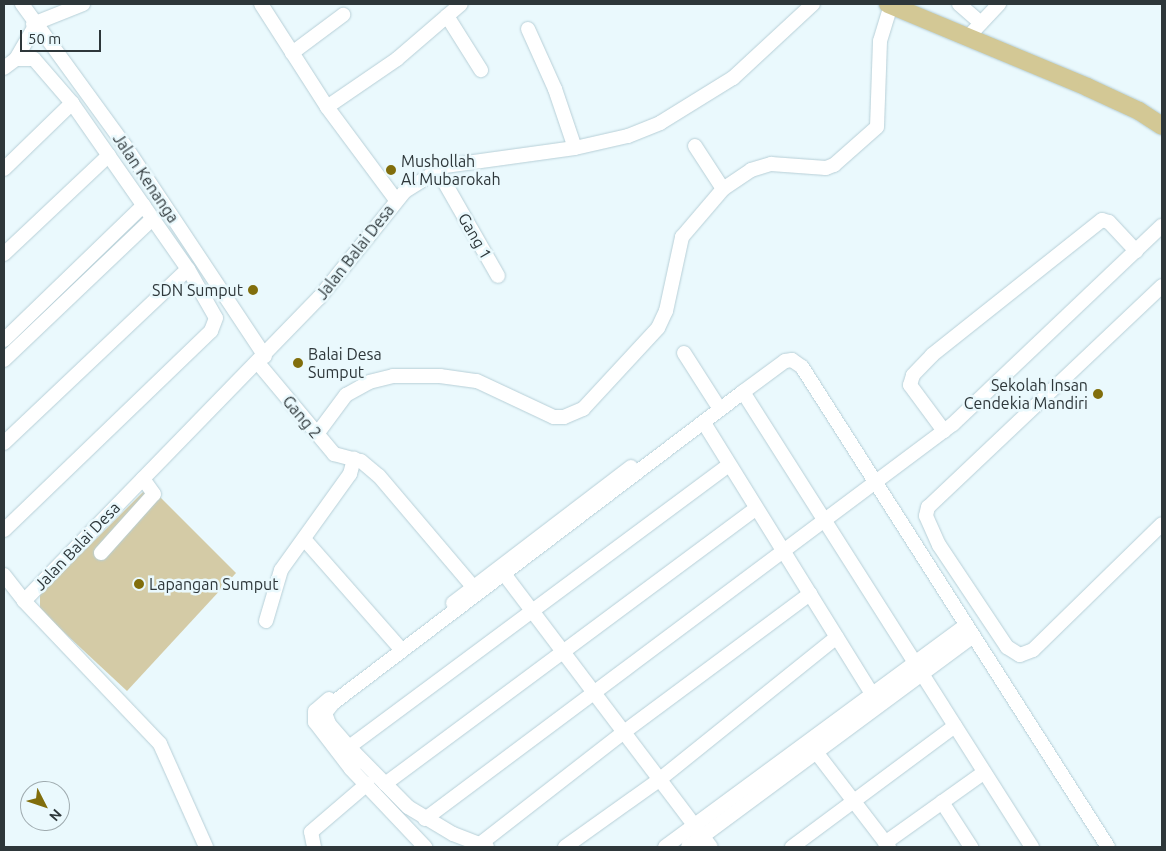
<!DOCTYPE html>
<style>
body{margin:0}
#map{position:relative;width:1166px;height:851px;overflow:hidden;background:#eaf9fd;font-family:Ubuntu,sans-serif}
div>[style]{position:absolute}
[style*='--x']{left:calc(var(--x)*1px);top:calc(var(--y)*1px);width:calc(var(--w)*1px);rotate:calc(var(--a)*1deg)}
.green>*{inset:0;background:#d4cba6}
.roads{filter:drop-shadow(0 0 1px #b7cfd7) drop-shadow(0 0 1px #b7cfd7)}
.minor>*{height:14px;margin:-7px;padding:0 7px;transform-origin:7px;border-radius:7px;background:#fff}
.major>*{height:18px;margin:-9px;padding:0 9px;transform-origin:9px;border-radius:9px;background:#d3c895}
.dots>*{width:14px;height:14px;translate:-50% -50%;box-sizing:border-box;border:2px solid #eaf9fd;border-radius:50%}
span{translate:-50% -50%;white-space:nowrap;text-align:center;line-height:1.15;-webkit-text-stroke:5px #eaf9fd;paint-order:stroke}
.poi-label{font-size:16px;color:#2e373a}
.left{translate:0 -50%;text-align:left}
.right{translate:-100% -50%;text-align:right}
.street-label{font-size:16px;color:#2e373a}
.frame{position:absolute;inset:0;border:5px solid #2e373a;pointer-events:none}
.north{position:absolute;left:20px;top:781px;width:50px;height:50px;box-sizing:border-box;background:#eaf9fd;border:1px solid #9fabaf;border-radius:50%;rotate:131deg;font-size:14px;font-weight:700;line-height:20px;text-align:center;color:#2e373a}
.north::after{content:'';display:block;margin:auto;width:18px;height:22px;background:#816e0c;clip-path:polygon(50% 0,100% 100%,50% 72%,0 100%)}
.scale{position:absolute;left:20px;top:30px;width:81px;height:22px;box-sizing:border-box;border:2px solid #2e373a;border-top:0;padding-left:6px;font-size:15px;line-height:18px;white-space:nowrap;color:#2e373a;-webkit-text-stroke:4px #eaf9fd;paint-order:stroke}
</style>
<div id="map">
<div class="green">
<i style="clip-path:polygon(149px 486px,236px 573px,127px 691px,40px 610px,40px 595px)"></i>
</div>
<div class="roads">
<div class="minor">
<i style="--x:22;--y:4;--w:177;--a:54"></i>
<i style="--x:126;--y:147;--w:251;--a:56.4"></i>
<i style="--x:261;--y:4;--w:122;--a:57.3"></i>
<i style="--x:327;--y:107;--w:116;--a:53.4"></i>
<i style="--x:959;--y:4;--w:29;--a:41"></i>
<i style="--x:447;--y:16;--w:64;--a:57.8"></i>
<i style="--x:33;--y:24;--w:54;--a:-21.8"></i>
<i style="--x:528;--y:29;--w:66;--a:65.8"></i>
<i style="--x:555;--y:89;--w:62;--a:71.3"></i>
<i style="--x:967;--y:38;--w:47;--a:-46.7"></i>
<i style="--x:292;--y:53;--w:64;--a:-36.7"></i>
<i style="--x:16;--y:59;--w:38;--a:-60"></i>
<i style="--x:4;--y:68;--w:15;--a:-37"></i>
<i style="--x:16;--y:59;--w:18;--a:0"></i>
<i style="--x:34;--y:59;--w:58;--a:49.2"></i>
<i style="--x:327;--y:107;--w:85;--a:-34.4"></i>
<i style="--x:397;--y:59;--w:84;--a:-40.7"></i>
<i style="--x:695;--y:146;--w:51;--a:56.9"></i>
<i style="--x:4;--y:169;--w:95;--a:-44.1"></i>
<i style="--x:72;--y:103;--w:203;--a:55.1"></i>
<i style="--x:188;--y:269;--w:56;--a:60.3"></i>
<i style="--x:216;--y:318;--w:14;--a:111"></i>
<i style="--x:211;--y:331;--w:287;--a:136.1"></i>
<i style="--x:437;--y:169;--w:123;--a:60.3"></i>
<i style="--x:4;--y:254;--w:144;--a:-43.3"></i>
<i style="--x:1162;--y:286;--w:322;--a:136.6"></i>
<i style="--x:928;--y:507;--w:9;--a:103"></i>
<i style="--x:926;--y:516;--w:32;--a:66"></i>
<i style="--x:939;--y:545;--w:123;--a:56.3"></i>
<i style="--x:1007;--y:647;--w:15;--a:32"></i>
<i style="--x:1020;--y:655;--w:14;--a:-21"></i>
<i style="--x:1033;--y:650;--w:180;--a:-44.3"></i>
<i style="--x:4;--y:340;--w:194;--a:-44"></i>
<i style="--x:684;--y:353;--w:59;--a:57.4"></i>
<i style="--x:4;--y:360;--w:204;--a:-43.6"></i>
<i style="--x:258;--y:363;--w:119;--a:50.1"></i>
<i style="--x:334;--y:454;--w:28;--a:15"></i>
<i style="--x:361;--y:461;--w:23;--a:40"></i>
<i style="--x:379;--y:476;--w:145;--a:49.7"></i>
<i style="--x:743;--y:392;--w:539;--a:57.58"></i>
<i style="--x:704;--y:423;--w:317;--a:58.2"></i>
<i style="--x:944;--y:431;--w:57;--a:-126.5"></i>
<i style="--x:910;--y:385;--w:10;--a:-73"></i>
<i style="--x:913;--y:375;--w:28;--a:-46"></i>
<i style="--x:932;--y:355;--w:217;--a:-38.5"></i>
<i style="--x:1102;--y:220;--w:7;--a:16"></i>
<i style="--x:1109;--y:222;--w:40;--a:47"></i>
<i style="--x:317;--y:434;--w:49;--a:-53.4"></i>
<i style="--x:346;--y:395;--w:26;--a:-29"></i>
<i style="--x:369;--y:382;--w:25;--a:-14"></i>
<i style="--x:393;--y:376;--w:47;--a:0"></i>
<i style="--x:440;--y:376;--w:37;--a:8"></i>
<i style="--x:477;--y:381;--w:85;--a:25.1"></i>
<i style="--x:554;--y:417;--w:10;--a:0"></i>
<i style="--x:564;--y:417;--w:21;--a:-23"></i>
<i style="--x:583;--y:409;--w:110;--a:-47.2"></i>
<i style="--x:658;--y:328;--w:19;--a:-65"></i>
<i style="--x:666;--y:311;--w:76;--a:-77.8"></i>
<i style="--x:682;--y:237;--w:63;--a:-49.5"></i>
<i style="--x:723;--y:189;--w:34;--a:-34"></i>
<i style="--x:751;--y:170;--w:21;--a:-17"></i>
<i style="--x:771;--y:164;--w:55;--a:4.2"></i>
<i style="--x:826;--y:168;--w:9;--a:-21"></i>
<i style="--x:834;--y:165;--w:57;--a:-41.5"></i>
<i style="--x:877;--y:127;--w:86;--a:-88"></i>
<i style="--x:880;--y:41;--w:38;--a:-73"></i>
<i style="--x:4;--y:443;--w:253;--a:-43.4"></i>
<i style="--x:305;--y:540;--w:141;--a:48.7"></i>
<i style="--x:101;--y:553;--w:79;--a:-48.1"></i>
<i style="--x:154;--y:494;--w:19;--a:-126"></i>
<i style="--x:4;--y:575;--w:33;--a:52"></i>
<i style="--x:24;--y:601;--w:197;--a:46.4"></i>
<i style="--x:160;--y:744;--w:113;--a:65.9"></i>
<i style="--x:505;--y:575;--w:341;--a:52.9"></i>
<i style="--x:24;--y:601;--w:423;--a:-45.8"></i>
<i style="--x:319;--y:298;--w:137;--a:-51.2"></i>
<i style="--x:405;--y:191;--w:47;--a:-32"></i>
<i style="--x:445;--y:166;--w:131;--a:-7.9"></i>
<i style="--x:575;--y:148;--w:54;--a:-12.8"></i>
<i style="--x:628;--y:136;--w:35;--a:-22"></i>
<i style="--x:660;--y:123;--w:86;--a:-31.7"></i>
<i style="--x:733;--y:78;--w:109;--a:-42.8"></i>
<i style="--x:453;--y:603;--w:224;--a:-37.4"></i>
<i style="--x:266;--y:621;--w:53;--a:-73.6"></i>
<i style="--x:281;--y:570;--w:118;--a:-54.3"></i>
<i style="--x:350;--y:474;--w:16;--a:-75"></i>
<i style="--x:329;--y:699;--w:18;--a:139"></i>
<i style="--x:315;--y:711;--w:11;--a:90"></i>
<i style="--x:315;--y:722;--w:59;--a:52.5"></i>
<i style="--x:349;--y:747;--w:472;--a:-36.6"></i>
<i style="--x:816;--y:752;--w:120;--a:52.5"></i>
<i style="--x:357;--y:762;--w:9;--a:131"></i>
<i style="--x:351;--y:769;--w:108;--a:46.5"></i>
<i style="--x:385;--y:784;--w:461;--a:-36.6"></i>
<i style="--x:942;--y:802;--w:54;--a:57.2"></i>
<i style="--x:425;--y:819;--w:659;--a:-36.8"></i>
<i style="--x:953;--y:424;--w:288;--a:-43.5"></i>
<i style="--x:885;--y:843;--w:120;--a:-35.5"></i>
<i style="--x:480;--y:844;--w:182;--a:-37.9"></i>
<i style="--x:624;--y:732;--w:232;--a:-36.6"></i>
<i style="--x:314;--y:847;--w:15;--a:-101"></i>
<i style="--x:311;--y:832;--w:74;--a:-40.6"></i>
<i style="--x:487;--y:847;--w:36;--a:-159"></i>
<i style="--x:453;--y:834;--w:52;--a:-149"></i>
<i style="--x:408;--y:807;--w:84;--a:-134.5"></i>
<i style="--x:349;--y:747;--w:30;--a:-131"></i>
<i style="--x:329;--y:724;--w:12;--a:-110"></i>
<i style="--x:325;--y:713;--w:13;--a:-51"></i>
<i style="--x:333;--y:703;--w:515;--a:-37.18"></i>
<i style="--x:743;--y:392;--w:52;--a:-36.4"></i>
<i style="--x:785;--y:361;--w:7;--a:-8"></i>
<i style="--x:792;--y:360;--w:12;--a:35"></i>
<i style="--x:802;--y:367;--w:569;--a:57.48"></i>
<i style="--x:565;--y:847;--w:115;--a:-35.5"></i>
<i style="--x:659;--y:780;--w:228;--a:-38.8"></i>
<i style="--x:665;--y:847;--w:374;--a:-36.4"></i>
<i style="--x:688;--y:847;--w:355;--a:-36.5"></i>
<i style="--x:792;--y:847;--w:203;--a:-36.6"></i>
</div>
<div class="major">
<i style="--x:888;--y:4;--w:216;--a:22.6"></i>
<i style="--x:1087;--y:87;--w:57;--a:24.8"></i>
<i style="--x:1139;--y:111;--w:27;--a:33"></i>
</div>
</div>
<div class="dots">
<i style="left:391px;top:170px;background:#816e0c"></i>
<i style="left:253px;top:290px;background:#816e0c"></i>
<i style="left:298px;top:363px;background:#816e0c"></i>
<i style="left:1098px;top:394px;background:#816e0c"></i>
<i style="left:139px;top:584px;background:#816e0c"></i>
</div>
<div class="poi-label">
<span class="left" style="left:401px;top:170px">Mushollah<br>Al Mubarokah</span>
<span class="right" style="left:243px;top:290px">SDN Sumput</span>
<span class="left" style="left:308px;top:363px">Balai Desa<br>Sumput</span>
<span class="right" style="left:1088px;top:394px">Sekolah Insan<br>Cendekia Mandiri</span>
<span class="left" style="left:149px;top:584px">Lapangan Sumput</span>
</div>
<div class="street-label">
<span style="left:146px;top:178px;rotate:56deg">Jalan Kenanga</span>
<span style="left:475px;top:236px;rotate:60deg">Gang 1</span>
<span style="left:355px;top:252px;rotate:-52deg">Jalan Balai Desa</span>
<span style="left:302px;top:417px;rotate:50deg">Gang 2</span>
<span style="left:77px;top:546px;rotate:-46deg">Jalan Balai Desa</span>
</div>
<div class="frame"></div>
<div class="north">N</div>
<div class="scale">50 m</div>
</div>
